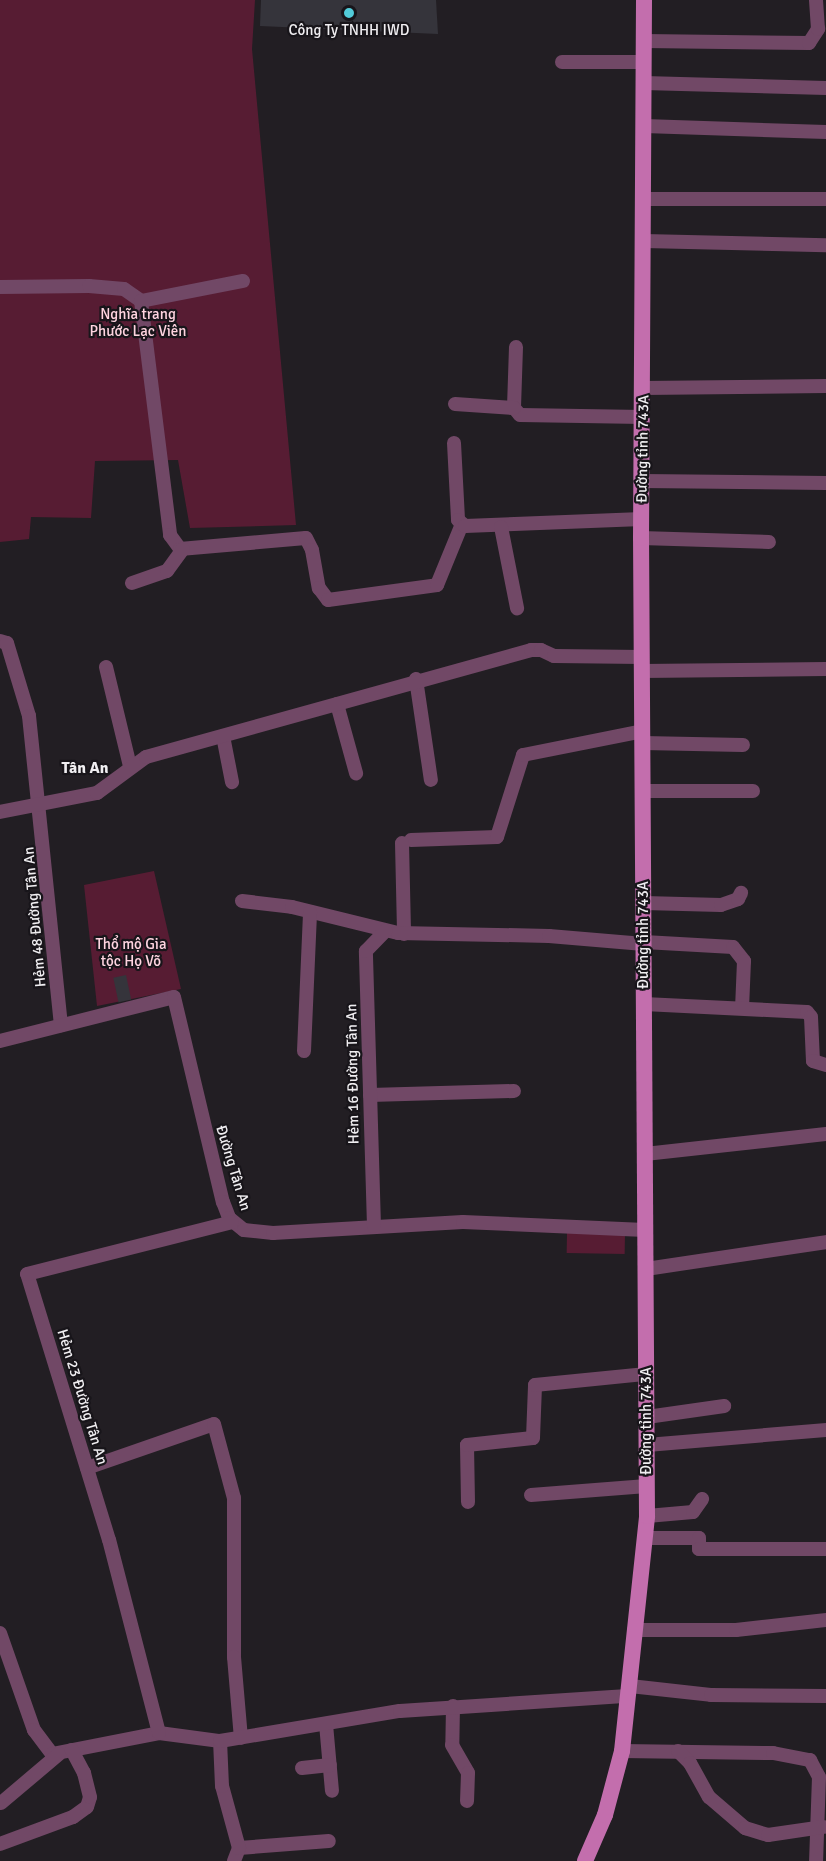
<!DOCTYPE html>
<meta charset="utf-8">
<style>
body{margin:0}
#map{position:relative;width:826px;height:1861px;overflow:hidden;background:#221e23;font-family:Signika,sans-serif}
div>[style]{position:absolute}
[style*='--x']{left:calc(var(--x)*1px);top:calc(var(--y)*1px);width:calc(var(--w)*1px);rotate:calc(var(--a)*1deg)}
.green>*{inset:0;background:#571c33;transform-origin:0 0}
.building>*{inset:0;background:#35343b;transform-origin:0 0}
.minor>*{height:14px;margin:-7px;padding:0 7px;transform-origin:7px;border-radius:7px;background:#714866}
.major>*{height:16px;margin:-8px;padding:0 8px;transform-origin:8px;border-radius:8px;background:#c36ead}
.dots>*{width:16px;height:16px;translate:-50% -50%;box-sizing:border-box;border:3px solid #18151a;border-radius:50%}
span{translate:-50% -50%;white-space:nowrap;text-align:center;line-height:1.15;-webkit-text-stroke:4.5px #18151a;paint-order:stroke}
.poi-label{font-size:15px;color:#f0eef1}
.park-label{font-size:15px;color:#ffd4e0}
.street-label{font-size:15px;color:#f0eef1}
.neighbourhood-label{font-size:16px;color:#f0eef1;font-weight:700}
</style>
<div id="map">
<div class="green">
<i style="clip-path:polygon(0 0,255px 0,252px 49px,296px 525px,190px 528px,178px 460px,95px 461px,91px 518px,31px 517px,29px 539px,0 542px)"></i>
<i style="clip-path:polygon(154px 871px,181px 989px,97px 1006px,84px 885px)"></i>
<i style="left:567px;top:1233px;width:58px;height:20px;rotate:1deg"></i>
</div>
<div class="building">
<i style="clip-path:polygon(261px 0,436px 0,438px 34px,260px 26px)"></i>
<i style="left:126px;top:975px;width:25px;height:13px;rotate:78deg"></i>
</div>
<div class="minor">
<i style="--x:644;--y:41;--w:165;--a:0.7"></i>
<i style="--x:809;--y:43;--w:17;--a:-57"></i>
<i style="--x:818;--y:29;--w:29;--a:-94"></i>
<i style="--x:562;--y:62;--w:82;--a:0"></i>
<i style="--x:644;--y:83;--w:182;--a:1.6"></i>
<i style="--x:644;--y:126;--w:182;--a:1.9"></i>
<i style="--x:644;--y:199;--w:182;--a:0"></i>
<i style="--x:644;--y:241;--w:182;--a:1.3"></i>
<i style="--x:0;--y:287;--w:89;--a:-0.6"></i>
<i style="--x:89;--y:286;--w:35;--a:5"></i>
<i style="--x:124;--y:289;--w:21;--a:35"></i>
<i style="--x:141;--y:301;--w:236;--a:82.9"></i>
<i style="--x:170;--y:535;--w:17;--a:54"></i>
<i style="--x:180;--y:549;--w:126;--a:-5"></i>
<i style="--x:306;--y:538;--w:13;--a:63"></i>
<i style="--x:312;--y:550;--w:39;--a:80"></i>
<i style="--x:319;--y:588;--w:15;--a:53"></i>
<i style="--x:328;--y:600;--w:110;--a:-7.8"></i>
<i style="--x:437;--y:585;--w:66;--a:-67.7"></i>
<i style="--x:141;--y:301;--w:104;--a:-11.1"></i>
<i style="--x:516;--y:347;--w:61;--a:91.9"></i>
<i style="--x:514;--y:408;--w:9;--a:49"></i>
<i style="--x:520;--y:415;--w:123;--a:0.9"></i>
<i style="--x:643;--y:388;--w:183;--a:-0.6"></i>
<i style="--x:455;--y:404;--w:59;--a:3.9"></i>
<i style="--x:454;--y:443;--w:77;--a:87"></i>
<i style="--x:458;--y:520;--w:9;--a:41"></i>
<i style="--x:465;--y:526;--w:177;--a:-2.3"></i>
<i style="--x:642;--y:481;--w:184;--a:0.6"></i>
<i style="--x:501;--y:527;--w:83;--a:78.8"></i>
<i style="--x:641;--y:538;--w:128;--a:1.8"></i>
<i style="--x:132;--y:583;--w:37;--a:-19"></i>
<i style="--x:167;--y:571;--w:27;--a:-54"></i>
<i style="--x:0;--y:641;--w:7;--a:16"></i>
<i style="--x:7;--y:643;--w:76;--a:73.2"></i>
<i style="--x:29;--y:716;--w:311;--a:84.1"></i>
<i style="--x:106;--y:667;--w:102;--a:76.4"></i>
<i style="--x:642;--y:671;--w:184;--a:-0.6"></i>
<i style="--x:416;--y:679;--w:102;--a:81.6"></i>
<i style="--x:337;--y:704;--w:72;--a:74.6"></i>
<i style="--x:223;--y:736;--w:47;--a:78.9"></i>
<i style="--x:643;--y:743;--w:100;--a:1.1"></i>
<i style="--x:643;--y:791;--w:110;--a:0"></i>
<i style="--x:0;--y:812;--w:99;--a:-11.1"></i>
<i style="--x:97;--y:793;--w:61;--a:-36.3"></i>
<i style="--x:146;--y:757;--w:400;--a:-15.5"></i>
<i style="--x:531;--y:650;--w:10;--a:0"></i>
<i style="--x:541;--y:650;--w:14;--a:25"></i>
<i style="--x:554;--y:656;--w:88;--a:0.7"></i>
<i style="--x:411;--y:840;--w:86;--a:-2"></i>
<i style="--x:497;--y:837;--w:86;--a:-72.4"></i>
<i style="--x:523;--y:755;--w:122;--a:-11.3"></i>
<i style="--x:402;--y:843;--w:91;--a:88.7"></i>
<i style="--x:242;--y:901;--w:50;--a:6.8"></i>
<i style="--x:292;--y:907;--w:109;--a:13.8"></i>
<i style="--x:398;--y:933;--w:151;--a:1.1"></i>
<i style="--x:549;--y:936;--w:95;--a:4.8"></i>
<i style="--x:644;--y:903;--w:77;--a:1.5"></i>
<i style="--x:721;--y:905;--w:18;--a:-19"></i>
<i style="--x:738;--y:899;--w:7;--a:-63"></i>
<i style="--x:644;--y:942;--w:89;--a:3.2"></i>
<i style="--x:733;--y:947;--w:18;--a:52"></i>
<i style="--x:744;--y:961;--w:47;--a:92.4"></i>
<i style="--x:644;--y:1004;--w:163;--a:2.8"></i>
<i style="--x:807;--y:1012;--w:6;--a:51"></i>
<i style="--x:811;--y:1017;--w:44;--a:87.4"></i>
<i style="--x:813;--y:1061;--w:14;--a:17"></i>
<i style="--x:0;--y:1041;--w:179;--a:-14.2"></i>
<i style="--x:174;--y:997;--w:211;--a:76.6"></i>
<i style="--x:223;--y:1202;--w:17;--a:69"></i>
<i style="--x:229;--y:1218;--w:19;--a:39"></i>
<i style="--x:244;--y:1230;--w:29;--a:6"></i>
<i style="--x:273;--y:1233;--w:190;--a:-3.3"></i>
<i style="--x:463;--y:1222;--w:182;--a:2.5"></i>
<i style="--x:304;--y:1051;--w:139;--a:-87.5"></i>
<i style="--x:370;--y:1095;--w:144;--a:-1.6"></i>
<i style="--x:645;--y:1154;--w:182;--a:-6.3"></i>
<i style="--x:374;--y:1226;--w:275;--a:-91.7"></i>
<i style="--x:366;--y:951;--w:28;--a:-46"></i>
<i style="--x:646;--y:1269;--w:182;--a:-8.5"></i>
<i style="--x:647;--y:1417;--w:78;--a:-8.1"></i>
<i style="--x:647;--y:1445;--w:180;--a:-4.8"></i>
<i style="--x:87;--y:1468;--w:134;--a:-19.1"></i>
<i style="--x:214;--y:1424;--w:77;--a:74.9"></i>
<i style="--x:234;--y:1498;--w:159;--a:90"></i>
<i style="--x:234;--y:1657;--w:81;--a:85.1"></i>
<i style="--x:531;--y:1495;--w:116;--a:-4.4"></i>
<i style="--x:468;--y:1502;--w:57;--a:-91"></i>
<i style="--x:467;--y:1445;--w:66;--a:-6.1"></i>
<i style="--x:533;--y:1438;--w:53;--a:-87.8"></i>
<i style="--x:535;--y:1385;--w:112;--a:-5.7"></i>
<i style="--x:647;--y:1516;--w:46;--a:-5"></i>
<i style="--x:693;--y:1512;--w:16;--a:-55"></i>
<i style="--x:646;--y:1538;--w:53;--a:0"></i>
<i style="--x:699;--y:1538;--w:11;--a:90"></i>
<i style="--x:699;--y:1549;--w:127;--a:0"></i>
<i style="--x:634;--y:1630;--w:102;--a:0"></i>
<i style="--x:736;--y:1630;--w:91;--a:-6.3"></i>
<i style="--x:0;--y:1633;--w:103;--a:70.7"></i>
<i style="--x:34;--y:1730;--w:30;--a:53"></i>
<i style="--x:52;--y:1754;--w:109;--a:-11.1"></i>
<i style="--x:159;--y:1733;--w:62;--a:7.5"></i>
<i style="--x:630;--y:1686;--w:81;--a:6.3"></i>
<i style="--x:711;--y:1695;--w:115;--a:0.5"></i>
<i style="--x:453;--y:1706;--w:39;--a:91"></i>
<i style="--x:452;--y:1745;--w:32;--a:60"></i>
<i style="--x:468;--y:1773;--w:28;--a:92"></i>
<i style="--x:326;--y:1724;--w:67;--a:84.9"></i>
<i style="--x:159;--y:1733;--w:199;--a:-104.5"></i>
<i style="--x:109;--y:1540;--w:278;--a:-107.1"></i>
<i style="--x:27;--y:1274;--w:211;--a:-14.2"></i>
<i style="--x:622;--y:1751;--w:151;--a:0.8"></i>
<i style="--x:773;--y:1753;--w:38;--a:11"></i>
<i style="--x:810;--y:1760;--w:19;--a:62"></i>
<i style="--x:819;--y:1777;--w:84;--a:92"></i>
<i style="--x:678;--y:1751;--w:17;--a:45"></i>
<i style="--x:690;--y:1763;--w:39;--a:61"></i>
<i style="--x:709;--y:1797;--w:48;--a:40.7"></i>
<i style="--x:745;--y:1828;--w:24;--a:17"></i>
<i style="--x:768;--y:1835;--w:56;--a:-8.3"></i>
<i style="--x:302;--y:1768;--w:28;--a:-6"></i>
<i style="--x:1;--y:1803;--w:76;--a:-40.2"></i>
<i style="--x:0;--y:1844;--w:78;--a:-20.3"></i>
<i style="--x:73;--y:1817;--w:17;--a:-36"></i>
<i style="--x:87;--y:1807;--w:10;--a:-73"></i>
<i style="--x:90;--y:1797;--w:25;--a:-104"></i>
<i style="--x:84;--y:1773;--w:26;--a:-118"></i>
<i style="--x:239;--y:1848;--w:90;--a:-4.4"></i>
<i style="--x:234;--y:1861;--w:14;--a:-69"></i>
<i style="--x:239;--y:1848;--w:64;--a:-105.3"></i>
<i style="--x:222;--y:1786;--w:45;--a:-92.5"></i>
<i style="--x:220;--y:1741;--w:182;--a:-9.5"></i>
<i style="--x:400;--y:1711;--w:228;--a:-3.8"></i>
</div>
<div class="major">
<i style="--x:585;--y:1861;--w:50;--a:-66.5"></i>
<i style="--x:605;--y:1815;--w:66;--a:-75.1"></i>
<i style="--x:622;--y:1751;--w:236;--a:-83.9"></i>
<i style="--x:647;--y:1516;--w:978;--a:-90.35"></i>
<i style="--x:641;--y:538;--w:538;--a:-89.68"></i>
</div>
<div class="dots">
<i style="left:349px;top:13px;background:#52cbd9"></i>
</div>
<div class="poi-label">
<span style="left:349px;top:31px">Công Ty TNHH IWD</span>
</div>
<div class="park-label">
<span style="left:138px;top:323px">Nghĩa trang<br>Phước Lạc Viên</span>
<span style="left:131px;top:953px">Thổ mộ Gia<br>tộc Họ Võ</span>
</div>
<div class="street-label">
<span style="left:643px;top:449px;rotate:-89deg">Đường tỉnh 743A</span>
<span style="left:35px;top:917px;rotate:-95deg">Hẻm 48 Đường Tân An</span>
<span style="left:644px;top:935px;rotate:-90deg">Đường tỉnh 743A</span>
<span style="left:353px;top:1074px;rotate:-91deg">Hẻm 16 Đường Tân An</span>
<span style="left:233px;top:1168px;rotate:73deg">Đường Tân An</span>
<span style="left:82px;top:1397px;rotate:73deg">Hẻm 23 Đường Tân An</span>
<span style="left:647px;top:1421px;rotate:-90deg">Đường tỉnh 743A</span>
</div>
<div class="neighbourhood-label">
<span style="left:85px;top:768px">Tân An</span>
</div>
</div>
